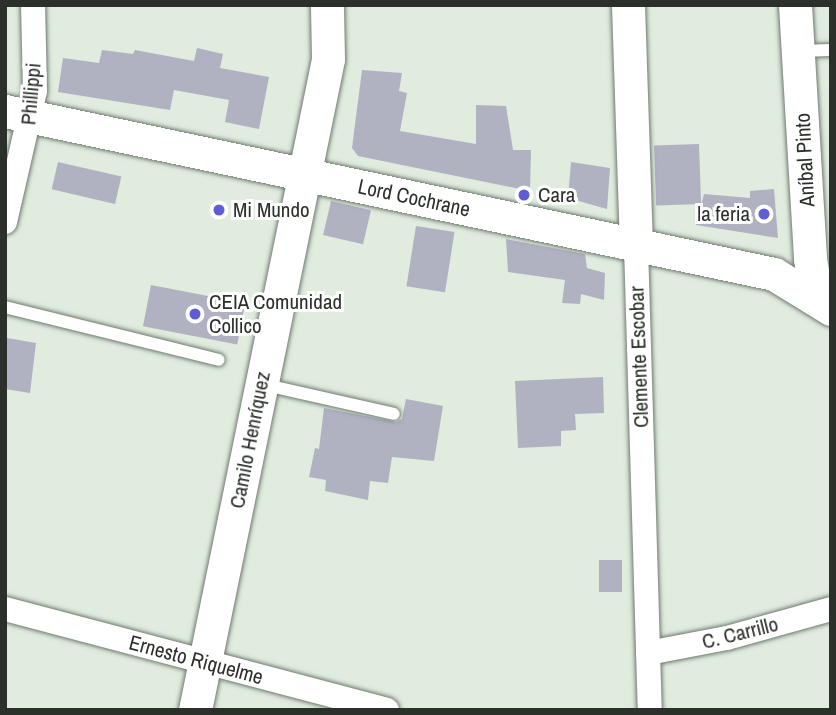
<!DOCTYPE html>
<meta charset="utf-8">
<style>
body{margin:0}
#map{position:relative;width:836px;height:715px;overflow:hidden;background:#dfecde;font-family:"Archivo Narrow",sans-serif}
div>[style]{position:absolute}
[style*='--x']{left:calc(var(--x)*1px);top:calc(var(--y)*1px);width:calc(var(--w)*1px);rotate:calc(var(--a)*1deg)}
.building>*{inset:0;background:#b0b2c2;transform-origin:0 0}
.roads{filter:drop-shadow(0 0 2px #6f7b6f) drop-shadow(0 0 2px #6f7b6f)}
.lane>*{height:12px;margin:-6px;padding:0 6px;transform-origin:6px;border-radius:6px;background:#fff}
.street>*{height:24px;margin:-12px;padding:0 12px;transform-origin:12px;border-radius:12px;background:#fff}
.secondary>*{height:33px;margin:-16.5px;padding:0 16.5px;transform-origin:16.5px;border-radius:16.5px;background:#fff}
.dots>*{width:19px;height:19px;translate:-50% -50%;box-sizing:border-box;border:4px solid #fff;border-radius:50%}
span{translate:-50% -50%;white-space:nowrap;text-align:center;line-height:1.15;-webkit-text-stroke:6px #fff;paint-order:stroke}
.street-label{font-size:21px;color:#2b302b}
.poi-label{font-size:21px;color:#2b302b}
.left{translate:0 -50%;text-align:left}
.right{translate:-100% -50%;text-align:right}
.frame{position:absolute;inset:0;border:7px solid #2b302b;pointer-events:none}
</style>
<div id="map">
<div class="building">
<i style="clip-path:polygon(197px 48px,223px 54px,220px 68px,269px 77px,259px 129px,225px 122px,229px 100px,174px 90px,170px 110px,58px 92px,63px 58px,99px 63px,102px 50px,133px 54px,135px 50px,194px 61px)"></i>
<i style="clip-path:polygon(362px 70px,402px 73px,399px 91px,407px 93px,400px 131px,476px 144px,476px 105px,506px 106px,513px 150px,531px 150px,530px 191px,358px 156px,352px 148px)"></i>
<i style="left:699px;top:144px;width:60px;height:45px;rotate:88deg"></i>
<i style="left:58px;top:162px;width:65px;height:28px;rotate:13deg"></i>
<i style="clip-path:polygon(571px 162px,610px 168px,607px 209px,568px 198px)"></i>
<i style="clip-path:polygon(774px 189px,778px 238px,696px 225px,704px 194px,750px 198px,750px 191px)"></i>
<i style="left:331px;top:201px;width:41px;height:35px;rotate:13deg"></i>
<i style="left:416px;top:226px;width:39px;height:61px;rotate:9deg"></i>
<i style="clip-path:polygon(506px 239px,585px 254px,587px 268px,605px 273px,604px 300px,581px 294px,580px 304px,562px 303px,565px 280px,508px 272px)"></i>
<i style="left:151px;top:285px;width:96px;height:42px;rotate:11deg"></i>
<i style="clip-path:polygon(7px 338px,36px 343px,30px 393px,5px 389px)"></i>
<i style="clip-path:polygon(603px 377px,604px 413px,575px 414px,576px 430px,561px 431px,561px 446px,518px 448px,515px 381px)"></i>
<i style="clip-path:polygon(406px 399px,443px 406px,434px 461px,392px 457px,388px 483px,370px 481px,368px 500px,325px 491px,326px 480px,309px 477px,315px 448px,319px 449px,324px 408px,396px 422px,402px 419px)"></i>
<i style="left:599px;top:560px;width:23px;height:32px"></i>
</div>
<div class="roads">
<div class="lane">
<i style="--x:800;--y:51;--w:31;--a:-2"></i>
<i style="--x:5;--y:307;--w:220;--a:13.9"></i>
<i style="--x:261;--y:384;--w:136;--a:12.7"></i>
</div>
<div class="street">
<i style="--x:5;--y:222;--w:134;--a:-77.1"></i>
<i style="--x:35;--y:91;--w:86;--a:-91.3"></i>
<i style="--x:636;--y:246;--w:464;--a:88.3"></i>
<i style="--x:5;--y:609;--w:395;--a:14.8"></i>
<i style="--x:648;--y:653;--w:80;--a:-10.8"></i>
<i style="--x:727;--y:638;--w:108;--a:-15.6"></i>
</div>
<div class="secondary">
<i style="--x:628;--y:5;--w:241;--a:88.1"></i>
<i style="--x:795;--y:5;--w:254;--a:86.6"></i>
<i style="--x:810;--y:259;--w:40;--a:80"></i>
<i style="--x:5;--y:111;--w:786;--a:11.97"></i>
<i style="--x:774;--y:274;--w:67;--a:31.6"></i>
<i style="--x:195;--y:710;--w:664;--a:-78.45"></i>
<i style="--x:328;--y:59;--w:54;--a:-91.1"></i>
</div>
</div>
<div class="dots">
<i style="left:524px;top:195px;background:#5f5dd5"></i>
<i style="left:219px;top:210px;background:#5f5dd5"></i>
<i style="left:764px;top:214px;background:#5f5dd5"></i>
<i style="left:195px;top:314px;background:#5f5dd5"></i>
</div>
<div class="street-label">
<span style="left:31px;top:94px;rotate:-85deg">Phillippi</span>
<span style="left:805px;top:160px;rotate:-93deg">Aníbal Pinto</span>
<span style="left:414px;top:198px;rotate:12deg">Lord Cochrane</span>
<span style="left:639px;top:357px;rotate:-92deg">Clemente Escobar</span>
<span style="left:250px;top:440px;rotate:-79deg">Camilo Henríquez</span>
<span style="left:740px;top:633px;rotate:-14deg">C. Carrillo</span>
<span style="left:196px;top:660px;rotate:15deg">Ernesto Riquelme</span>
</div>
<div class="poi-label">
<span class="left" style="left:538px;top:195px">Cara</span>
<span class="left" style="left:233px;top:210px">Mi Mundo</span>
<span class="right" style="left:750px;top:214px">la feria</span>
<span class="left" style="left:209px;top:314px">CEIA Comunidad<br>Collico</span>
</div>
<div class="frame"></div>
</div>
